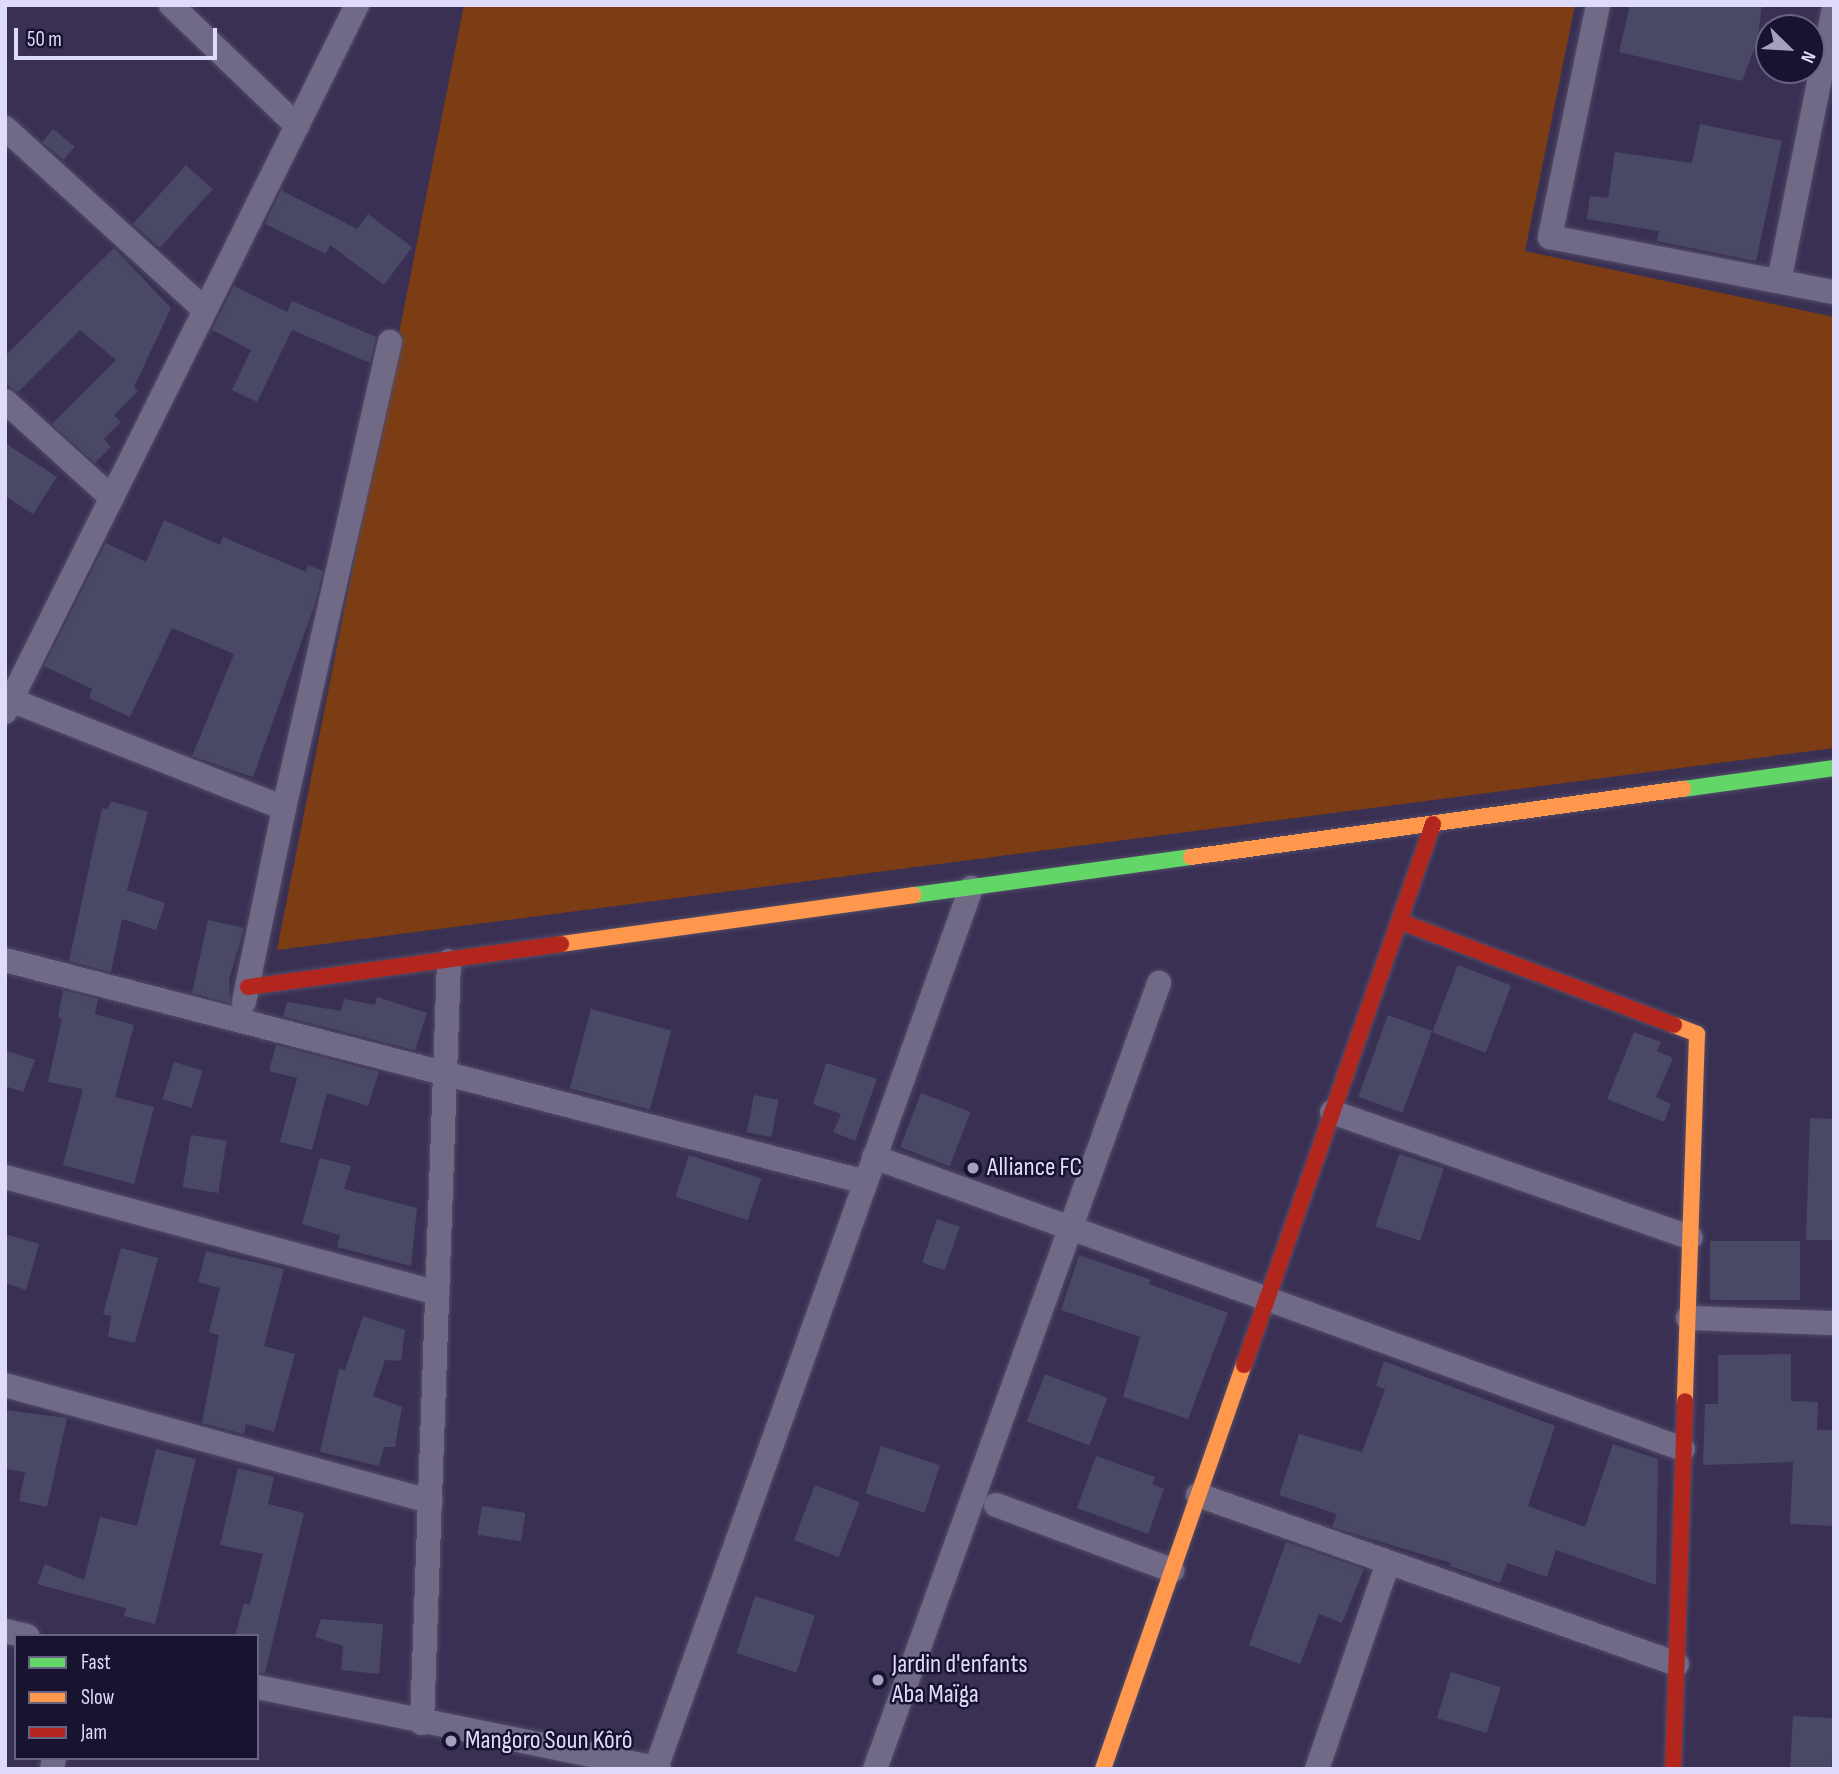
<!DOCTYPE html>
<meta charset="utf-8">
<style>
body{margin:0}
#map{position:relative;width:1839px;height:1774px;overflow:hidden;background:#393053;font-family:"Sofia Sans Condensed",sans-serif}
div>[style]{position:absolute}
[style*='--x']{left:calc(var(--x)*1px);top:calc(var(--y)*1px);width:calc(var(--w)*1px);rotate:calc(var(--a)*1deg)}
.green>*{inset:0;background:#7c3d14}
.building>*{inset:0;background:#4a4965;transform-origin:0 0}
.roads{filter:drop-shadow(0 0 2px #534c68) drop-shadow(0 0 2px #534c68)}
.street>*{height:24px;margin:-12px;padding:0 12px;transform-origin:12px;border-radius:12px;background:#706a86}
.fast>*{height:16px;margin:-8px;padding:0 8px;transform-origin:8px;border-radius:8px;background:#63d668}
.slow>*{height:16px;margin:-8px;padding:0 8px;transform-origin:8px;border-radius:8px;background:#ff974d}
.jam>*{height:16px;margin:-8px;padding:0 8px;transform-origin:8px;border-radius:8px;background:#b3261e}
.dots>*{width:19px;height:19px;translate:-50% -50%;box-sizing:border-box;border:4px solid #18132e;border-radius:50%}
span{translate:-50% -50%;white-space:nowrap;text-align:center;line-height:1.15;-webkit-text-stroke:5px #18132e;paint-order:stroke}
.poi-label{font-size:26px;color:#dfdcfb}
.left{translate:0 -50%;text-align:left}
.frame{position:absolute;inset:0;border:7px solid #dfdcfb;pointer-events:none}
.legend{position:absolute;left:14px;top:1634px;width:245px;height:126px;box-sizing:border-box;background:#18132e;border:2px solid #686380;margin:0;padding:9px 12px;list-style:none;font-size:21px;color:#dfdcfb}
.legend li{display:flex;align-items:center;gap:14px;height:35px}
.legend b{width:35px;border:2px solid #686380}
.north{position:absolute;left:1755px;top:14px;width:70px;height:70px;box-sizing:border-box;background:#18132e;border:2px solid #686380;border-radius:50%;rotate:114deg;font-size:19px;font-weight:700;line-height:28px;text-align:center;color:#dfdcfb}
.north::after{content:'';display:block;margin:auto;width:24px;height:32px;background:#a5a0c0;clip-path:polygon(50% 0,100% 100%,50% 72%,0 100%)}
.scale{position:absolute;left:14px;top:28px;width:203px;height:32px;box-sizing:border-box;border:4px solid #dfdcfb;border-top:0;padding-left:9px;font-size:21px;line-height:24px;white-space:nowrap;color:#dfdcfb;-webkit-text-stroke:5px #18132e;paint-order:stroke}
</style>
<div id="map">
<div class="green">
<i style="clip-path:polygon(464px 5px,1575px 5px,1525px 251px,1834px 317px,1834px 748px,277px 950px)"></i>
</div>
<div class="building">
<i style="clip-path:polygon(1630px 5px,1762px 5px,1757px 42px,1742px 81px,1619px 52px)"></i>
<i style="clip-path:polygon(1700px 124px,1782px 141px,1756px 261px,1657px 241px,1659px 231px,1587px 219px,1590px 196px,1608px 198px,1615px 152px,1692px 163px)"></i>
<i style="left:53px;top:129px;width:28px;height:17px;rotate:39deg"></i>
<i style="left:186px;top:165px;width:36px;height:79px;rotate:42deg"></i>
<i style="clip-path:polygon(281px 190px,357px 229px,368px 214px,412px 247px,384px 285px,330px 245px,326px 254px,265px 224px)"></i>
<i style="clip-path:polygon(114px 248px,171px 308px,134px 387px,138px 391px,114px 415px,121px 422px,104px 439px,111px 447px,95px 463px,52px 424px,116px 360px,80px 330px,18px 392px,5px 383px,5px 356px)"></i>
<i style="clip-path:polygon(234px 286px,287px 312px,292px 301px,376px 337px,370px 363px,292px 330px,257px 402px,232px 390px,251px 350px,212px 330px)"></i>
<i style="clip-path:polygon(5px 443px,57px 477px,33px 514px,5px 496px)"></i>
<i style="clip-path:polygon(164px 520px,220px 545px,223px 537px,306px 572px,308px 565px,323px 571px,314px 607px,253px 777px,192px 756px,234px 654px,172px 628px,130px 717px,89px 698px,92px 689px,44px 666px,106px 543px,146px 562px)"></i>
<i style="clip-path:polygon(111px 801px,148px 812px,127px 890px,165px 903px,156px 930px,122px 919px,111px 972px,69px 961px,102px 808px,108px 809px)"></i>
<i style="clip-path:polygon(208px 920px,244px 928px,229px 980px,230px 1003px,192px 993px)"></i>
<i style="left:1458px;top:965px;width:57px;height:72px;rotate:21deg"></i>
<i style="clip-path:polygon(63px 990px,98px 999px,95px 1014px,134px 1025px,115px 1097px,154px 1107px,134px 1184px,63px 1165px,83px 1089px,48px 1082px,62px 1019px,58px 1017px)"></i>
<i style="clip-path:polygon(377px 997px,427px 1013px,415px 1050px,283px 1016px,287px 1002px,341px 1011px,344px 999px,375px 1005px)"></i>
<i style="left:591px;top:1009px;width:83px;height:82px;rotate:15deg"></i>
<i style="left:1388px;top:1015px;width:47px;height:87px;rotate:20deg"></i>
<i style="clip-path:polygon(1634px 1032px,1661px 1042px,1657px 1051px,1673px 1058px,1656px 1097px,1671px 1104px,1664px 1122px,1607px 1099px)"></i>
<i style="clip-path:polygon(276px 1045px,379px 1072px,368px 1106px,327px 1093px,312px 1150px,280px 1142px,297px 1078px,269px 1071px)"></i>
<i style="clip-path:polygon(5px 1050px,35px 1060px,23px 1092px,5px 1086px)"></i>
<i style="left:174px;top:1062px;width:30px;height:39px;rotate:17deg"></i>
<i style="clip-path:polygon(826px 1063px,877px 1079px,855px 1141px,833px 1132px,841px 1114px,813px 1104px)"></i>
<i style="left:921px;top:1093px;width:53px;height:58px;rotate:21deg"></i>
<i style="left:754px;top:1095px;width:25px;height:38px;rotate:11deg"></i>
<i style="clip-path:polygon(1810px 1118px,1834px 1119px,1834px 1240px,1806px 1240px)"></i>
<i style="left:191px;top:1135px;width:36px;height:53px;rotate:9deg"></i>
<i style="left:1399px;top:1154px;width:47px;height:76px;rotate:18deg"></i>
<i style="left:689px;top:1155px;width:76px;height:44px;rotate:18deg"></i>
<i style="clip-path:polygon(320px 1158px,351px 1166px,344px 1189px,417px 1208px,411px 1266px,337px 1247px,340px 1235px,302px 1224px)"></i>
<i style="left:937px;top:1219px;width:24px;height:46px;rotate:19deg"></i>
<i style="clip-path:polygon(5px 1234px,39px 1244px,26px 1290px,5px 1283px)"></i>
<i style="left:1800px;top:1241px;width:59px;height:90px;rotate:90deg"></i>
<i style="clip-path:polygon(121px 1248px,158px 1258px,135px 1343px,108px 1337px,111px 1316px,103px 1314px)"></i>
<i style="clip-path:polygon(206px 1251px,284px 1269px,264px 1346px,295px 1354px,274px 1432px,246px 1424px,244px 1434px,202px 1423px,219px 1335px,209px 1332px,220px 1288px,198px 1282px)"></i>
<i style="clip-path:polygon(1079px 1255px,1151px 1280px,1149px 1284px,1228px 1313px,1188px 1419px,1123px 1397px,1140px 1337px,1061px 1310px)"></i>
<i style="clip-path:polygon(363px 1316px,405px 1330px,401px 1361px,385px 1360px,373px 1396px,402px 1407px,395px 1447px,384px 1447px,379px 1466px,320px 1452px,339px 1369px,345px 1370px)"></i>
<i style="clip-path:polygon(1791px 1354px,1791px 1401px,1818px 1402px,1817px 1430px,1834px 1430px,1834px 1526px,1790px 1524px,1793px 1462px,1703px 1465px,1705px 1404px,1718px 1404px,1718px 1355px)"></i>
<i style="clip-path:polygon(1384px 1361px,1555px 1426px,1528px 1506px,1585px 1527px,1613px 1444px,1658px 1459px,1656px 1585px,1556px 1550px,1547px 1577px,1507px 1563px,1500px 1583px,1450px 1566px,1451px 1563px,1332px 1527px,1337px 1514px,1279px 1495px,1299px 1434px,1362px 1452px,1385px 1389px,1376px 1386px)"></i>
<i style="left:1045px;top:1374px;width:67px;height:51px;rotate:21deg"></i>
<i style="clip-path:polygon(5px 1410px,67px 1418px,47px 1507px,19px 1501px,25px 1472px,5px 1469px)"></i>
<i style="left:881px;top:1446px;width:62px;height:50px;rotate:18deg"></i>
<i style="clip-path:polygon(156px 1449px,196px 1459px,155px 1624px,124px 1616px,126px 1608px,37px 1584px,45px 1564px,84px 1580px,100px 1517px,137px 1526px)"></i>
<i style="clip-path:polygon(1096px 1456px,1155px 1477px,1152px 1484px,1164px 1489px,1148px 1534px,1077px 1508px)"></i>
<i style="clip-path:polygon(238px 1468px,274px 1477px,268px 1504px,304px 1513px,265px 1673px,257px 1672px,257px 1636px,235px 1636px,244px 1603px,250px 1605px,263px 1554px,220px 1545px)"></i>
<i style="left:815px;top:1485px;width:48px;height:59px;rotate:21deg"></i>
<i style="left:482px;top:1506px;width:44px;height:29px;rotate:9deg"></i>
<i style="clip-path:polygon(1286px 1542px,1364px 1569px,1342px 1623px,1319px 1614px,1300px 1664px,1249px 1645px)"></i>
<i style="left:755px;top:1596px;width:63px;height:60px;rotate:18deg"></i>
<i style="clip-path:polygon(321px 1619px,383px 1624px,379px 1674px,341px 1670px,343px 1646px,315px 1637px)"></i>
<i style="left:1451px;top:1672px;width:52px;height:48px;rotate:17deg"></i>
<i style="left:1793px;top:1716px;width:41px;height:53px;rotate:3deg"></i>
</div>
<div class="roads">
<div class="street">
<i style="--x:171;--y:5;--w:175;--a:43.8"></i>
<i style="--x:1598;--y:5;--w:237;--a:101.7"></i>
<i style="--x:1550;--y:237;--w:289;--a:11"></i>
<i style="--x:5;--y:128;--w:270;--a:42.3"></i>
<i style="--x:1779;--y:281;--w:279;--a:-78.6"></i>
<i style="--x:5;--y:401;--w:144;--a:42.2"></i>
<i style="--x:11;--y:700;--w:294;--a:21.6"></i>
<i style="--x:5;--y:712;--w:790;--a:-63.53"></i>
<i style="--x:5;--y:960;--w:889;--a:14.46"></i>
<i style="--x:244;--y:1002;--w:198;--a:-78.3"></i>
<i style="--x:284;--y:808;--w:478;--a:-77.2"></i>
<i style="--x:1332;--y:1112;--w:380;--a:19.3"></i>
<i style="--x:874;--y:1157;--w:860;--a:19.85"></i>
<i style="--x:5;--y:1177;--w:448;--a:15"></i>
<i style="--x:1688;--y:1318;--w:146;--a:2"></i>
<i style="--x:5;--y:1385;--w:441;--a:15.3"></i>
<i style="--x:1198;--y:1495;--w:508;--a:19.43"></i>
<i style="--x:996;--y:1505;--w:188;--a:20.3"></i>
<i style="--x:5;--y:1631;--w:23;--a:13"></i>
<i style="--x:257;--y:1687;--w:410;--a:11.5"></i>
<i style="--x:422;--y:1723;--w:762;--a:-87.97"></i>
<i style="--x:656;--y:1768;--w:935;--a:-70.3"></i>
<i style="--x:52;--y:1769;--w:11;--a:-80"></i>
<i style="--x:875;--y:1769;--w:836;--a:-70.13"></i>
<i style="--x:1317;--y:1769;--w:218;--a:-71"></i>
</div>
<div class="fast">
<i style="--x:1683;--y:789;--w:152;--a:-7.9"></i>
<i style="--x:914;--y:895;--w:280;--a:-7.8"></i>
</div>
<div class="slow">
<i style="--x:1191;--y:857;--w:497;--a:-7.9"></i>
<i style="--x:561;--y:944;--w:356;--a:-7.9"></i>
<i style="--x:1674;--y:1025;--w:25;--a:21"></i>
<i style="--x:1697;--y:1034;--w:367;--a:91.9"></i>
<i style="--x:1103;--y:1769;--w:428;--a:-70.8"></i>
</div>
<div class="jam">
<i style="--x:1399;--y:921;--w:294;--a:20.7"></i>
<i style="--x:248;--y:987;--w:316;--a:-7.8"></i>
<i style="--x:1244;--y:1365;--w:573;--a:-70.74"></i>
<i style="--x:1673;--y:1769;--w:368;--a:-88.1"></i>
</div>
</div>
<div class="dots">
<i style="left:973px;top:1168px;background:#a5a0c0"></i>
<i style="left:878px;top:1680px;background:#a5a0c0"></i>
<i style="left:451px;top:1741px;background:#a5a0c0"></i>
</div>
<div class="poi-label">
<span class="left" style="left:987px;top:1168px">Alliance FC</span>
<span class="left" style="left:892px;top:1680px">Jardin d'enfants<br>Aba Maïga</span>
<span class="left" style="left:465px;top:1741px">Mangoro Soun Kôrô</span>
</div>
<div class="frame"></div>
<ul class="legend">
<li><b style="height:9px;background:#63d668"></b>Fast</li>
<li><b style="height:9px;background:#ff974d"></b>Slow</li>
<li><b style="height:9px;background:#b3261e"></b>Jam</li>
</ul>
<div class="north">N</div>
<div class="scale">50 m</div>
</div>
